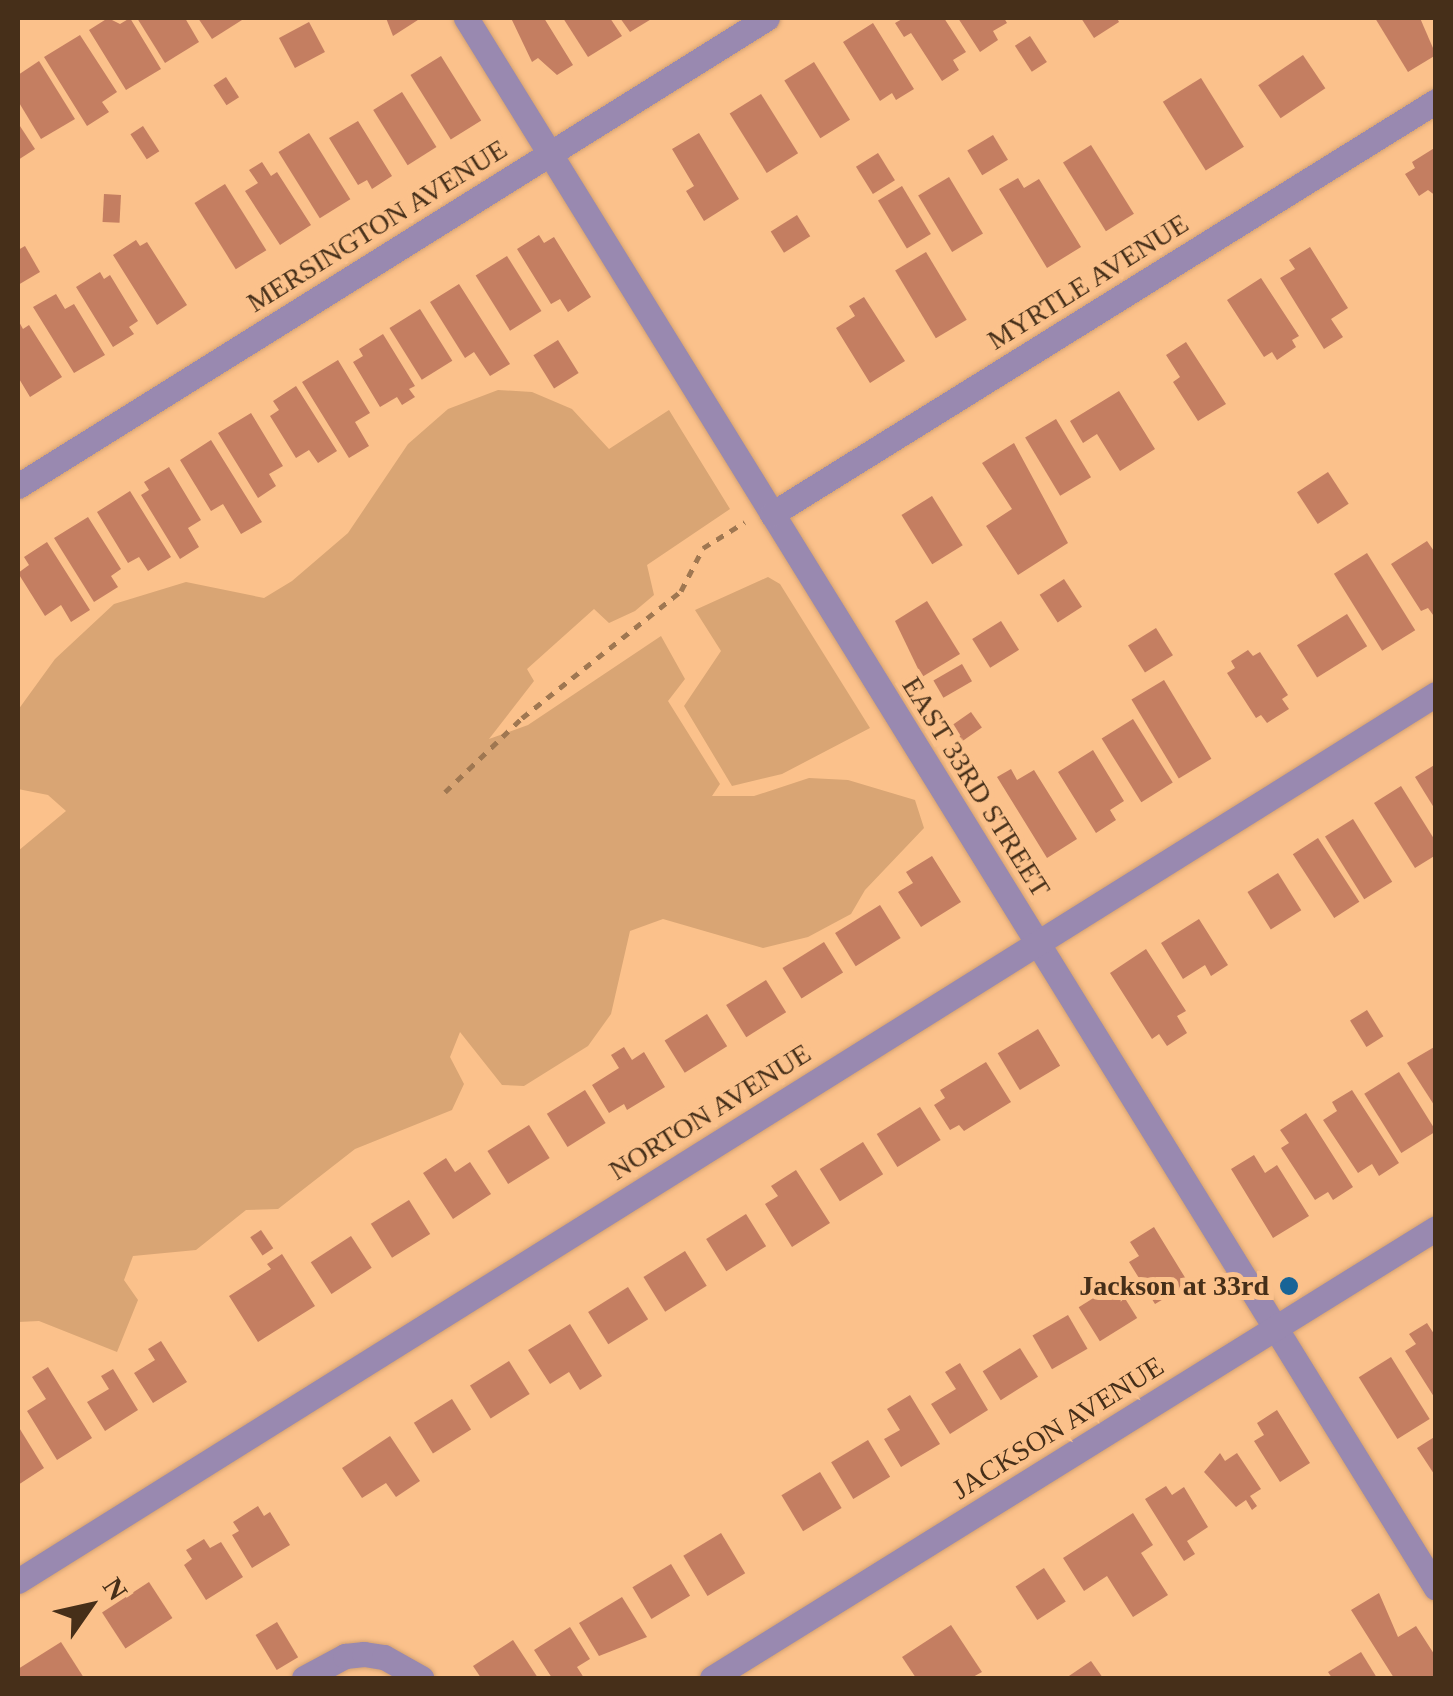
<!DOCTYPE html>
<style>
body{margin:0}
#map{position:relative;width:1453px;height:1696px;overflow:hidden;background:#fbc18b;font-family:Georgia,serif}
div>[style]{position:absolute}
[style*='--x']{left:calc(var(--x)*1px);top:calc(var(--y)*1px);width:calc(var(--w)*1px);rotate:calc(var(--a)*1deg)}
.green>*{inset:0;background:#d9a574}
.building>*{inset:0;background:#c47e61;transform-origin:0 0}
.path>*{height:5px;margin-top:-2.5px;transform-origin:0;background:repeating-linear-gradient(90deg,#9f7751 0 8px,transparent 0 16px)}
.roads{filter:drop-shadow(0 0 2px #d3a172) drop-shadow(0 0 2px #d3a172)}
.minor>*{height:25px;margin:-12.5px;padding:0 12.5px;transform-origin:12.5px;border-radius:12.5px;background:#9989b0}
.dots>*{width:28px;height:28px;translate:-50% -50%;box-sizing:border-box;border:5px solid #fbc18b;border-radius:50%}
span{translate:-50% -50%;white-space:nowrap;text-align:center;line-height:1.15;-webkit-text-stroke:10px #fbc18b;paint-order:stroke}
.street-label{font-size:28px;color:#462f19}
.poi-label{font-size:28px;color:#462f19;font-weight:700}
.right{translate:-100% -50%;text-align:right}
.frame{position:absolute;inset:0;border:20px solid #462f19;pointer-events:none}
.north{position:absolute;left:40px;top:1556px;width:100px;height:100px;-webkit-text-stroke:8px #fbc18b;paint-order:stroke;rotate:56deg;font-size:28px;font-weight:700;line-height:40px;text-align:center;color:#462f19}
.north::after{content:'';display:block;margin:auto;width:35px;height:45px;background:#462f19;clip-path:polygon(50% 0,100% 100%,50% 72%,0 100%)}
</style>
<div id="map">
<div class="green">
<i style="clip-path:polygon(498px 390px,532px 392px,572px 409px,609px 449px,669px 410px,730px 509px,647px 565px,654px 595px,635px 611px,609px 623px,594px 609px,527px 669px,534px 681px,489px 739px,528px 725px,661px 636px,685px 679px,668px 701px,720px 784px,712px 796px,754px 796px,809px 778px,848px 780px,915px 800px,924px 828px,865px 890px,851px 914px,808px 937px,763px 948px,663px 919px,630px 931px,611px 1014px,588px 1046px,524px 1086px,502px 1085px,460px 1032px,450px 1057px,464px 1084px,452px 1110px,355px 1149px,278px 1209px,246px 1210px,196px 1250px,133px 1256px,124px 1280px,138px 1300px,117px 1352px,39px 1321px,18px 1322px,18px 851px,66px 811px,48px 795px,18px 789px,18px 710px,55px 659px,114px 604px,186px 582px,264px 598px,292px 581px,348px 533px,408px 444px,448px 409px)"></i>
<i style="clip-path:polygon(768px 577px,780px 584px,870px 728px,782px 774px,732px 786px,684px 706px,721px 651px,695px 610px)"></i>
</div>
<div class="building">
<i style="clip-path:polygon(108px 18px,120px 24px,130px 18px,161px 69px,126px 90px,89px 30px)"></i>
<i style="clip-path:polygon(137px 18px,185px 18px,199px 42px,165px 63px)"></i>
<i style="clip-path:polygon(198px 18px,240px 18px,242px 20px,212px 39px)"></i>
<i style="clip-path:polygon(386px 18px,421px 18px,393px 36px)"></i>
<i style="clip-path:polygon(511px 18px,544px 18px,573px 65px,557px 75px,538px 58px,532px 62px)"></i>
<i style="clip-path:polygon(563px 18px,610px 18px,622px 36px,588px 57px)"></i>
<i style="clip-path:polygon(620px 18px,653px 18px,630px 32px)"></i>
<i style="clip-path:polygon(904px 18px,944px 18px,966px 52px,953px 60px,959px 70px,942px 81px,911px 33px,904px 37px,895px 23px)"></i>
<i style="clip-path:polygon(958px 18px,1004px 18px,1007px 23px,993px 31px,998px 40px,980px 52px)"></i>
<i style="clip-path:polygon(1081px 18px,1117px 18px,1119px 22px,1094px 38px)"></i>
<i style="clip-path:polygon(1375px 18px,1420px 18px,1436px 55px,1408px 72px)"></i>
<i style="left:309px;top:22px;width:34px;height:34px;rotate:62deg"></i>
<i style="clip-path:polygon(873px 23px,914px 89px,896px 100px,892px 93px,880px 101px,843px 42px)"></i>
<i style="clip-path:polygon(80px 35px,117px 92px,102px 102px,109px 112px,87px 126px,44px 57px)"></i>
<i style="left:1030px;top:36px;width:31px;height:18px;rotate:57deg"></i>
<i style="left:1303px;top:55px;width:40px;height:54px;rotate:56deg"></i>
<i style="left:441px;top:56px;width:76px;height:36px;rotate:58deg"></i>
<i style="clip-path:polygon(39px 61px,75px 119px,41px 139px,18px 101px,18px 75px)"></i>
<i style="left:814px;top:62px;width:68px;height:35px;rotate:58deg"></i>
<i style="left:226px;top:77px;width:24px;height:15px;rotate:57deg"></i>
<i style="left:1201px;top:78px;width:81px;height:45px;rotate:58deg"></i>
<i style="left:402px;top:92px;width:65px;height:34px;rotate:58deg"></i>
<i style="left:761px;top:94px;width:70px;height:37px;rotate:58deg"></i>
<i style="clip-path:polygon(358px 121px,392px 176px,372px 189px,367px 180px,358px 185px,329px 138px)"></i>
<i style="clip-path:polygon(18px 123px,35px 149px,18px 160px)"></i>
<i style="left:143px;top:126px;width:30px;height:15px;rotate:57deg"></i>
<i style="left:309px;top:133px;width:78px;height:36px;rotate:58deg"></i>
<i style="clip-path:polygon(699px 133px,739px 199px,704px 221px,686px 191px,694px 186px,672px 149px)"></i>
<i style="left:993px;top:135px;width:29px;height:30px;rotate:59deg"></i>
<i style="left:1091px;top:145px;width:81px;height:33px;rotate:58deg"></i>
<i style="clip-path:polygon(1436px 147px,1436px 196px,1428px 190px,1419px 196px,1405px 174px,1415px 168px,1412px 162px)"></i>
<i style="left:878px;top:153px;width:32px;height:26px;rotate:58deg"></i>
<i style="clip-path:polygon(262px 162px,271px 176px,277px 172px,311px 225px,280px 245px,245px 191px,258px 183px,249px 170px)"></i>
<i style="left:949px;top:177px;width:66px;height:36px;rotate:59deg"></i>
<i style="clip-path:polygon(1018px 178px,1024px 188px,1039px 179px,1081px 247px,1047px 268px,999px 189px)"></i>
<i style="left:225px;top:184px;width:78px;height:36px;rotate:58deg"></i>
<i style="left:902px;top:186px;width:56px;height:28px;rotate:59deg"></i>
<i style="left:104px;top:194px;width:17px;height:28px;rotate:3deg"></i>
<i style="left:797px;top:215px;width:25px;height:31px;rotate:58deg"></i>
<i style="clip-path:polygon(539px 235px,544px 243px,554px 237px,591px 297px,568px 312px,560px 299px,551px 304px,517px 249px)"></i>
<i style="clip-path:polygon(136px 240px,140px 246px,147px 242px,187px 305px,157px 325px,113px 255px)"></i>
<i style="clip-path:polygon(25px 246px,40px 272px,18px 285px,18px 250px)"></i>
<i style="clip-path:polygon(1310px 247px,1348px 308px,1331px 319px,1343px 337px,1324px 349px,1280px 278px,1295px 269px,1289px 260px)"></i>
<i style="left:926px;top:252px;width:79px;height:36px;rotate:59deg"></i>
<i style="left:507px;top:256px;width:65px;height:37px;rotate:58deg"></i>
<i style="clip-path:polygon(100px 272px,104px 279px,110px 275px,138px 321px,129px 327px,134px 334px,113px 347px,76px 287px)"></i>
<i style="clip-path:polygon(1261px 278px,1299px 336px,1292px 340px,1296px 347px,1277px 360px,1272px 352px,1264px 357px,1227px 300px)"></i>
<i style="clip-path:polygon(459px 284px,510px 364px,490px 376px,474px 352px,465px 358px,430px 302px)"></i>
<i style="clip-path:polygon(56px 294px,65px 309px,74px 304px,105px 355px,74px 373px,33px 307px)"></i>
<i style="clip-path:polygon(864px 297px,905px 361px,870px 383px,836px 328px,855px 316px,849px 306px)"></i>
<i style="left:420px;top:309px;width:61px;height:36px;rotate:58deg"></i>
<i style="clip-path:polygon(18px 320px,23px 329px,29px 325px,62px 377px,30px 397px,18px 377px)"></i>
<i style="clip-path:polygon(383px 334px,415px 386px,409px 389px,415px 397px,402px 405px,397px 397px,380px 407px,353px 362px,363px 356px,359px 349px)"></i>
<i style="left:558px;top:340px;width:39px;height:29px;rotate:58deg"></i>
<i style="clip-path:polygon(1186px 342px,1226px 404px,1198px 421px,1173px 382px,1180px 377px,1166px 355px)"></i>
<i style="clip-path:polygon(338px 360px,370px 413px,355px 422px,369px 446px,349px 458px,302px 382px)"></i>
<i style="clip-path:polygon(296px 386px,337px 451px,318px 463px,309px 450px,296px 458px,270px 416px,279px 410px,273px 401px)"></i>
<i style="clip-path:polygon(1119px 391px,1155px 449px,1120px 471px,1097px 434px,1083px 443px,1070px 421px)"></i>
<i style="clip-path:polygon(251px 413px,283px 466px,269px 474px,276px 486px,258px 498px,218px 433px)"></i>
<i style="left:1056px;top:419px;width:68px;height:36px;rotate:59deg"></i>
<i style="clip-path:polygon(211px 440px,262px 522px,241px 534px,223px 504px,211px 511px,180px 460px)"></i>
<i style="clip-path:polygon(1014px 443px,1068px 543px,1018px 575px,986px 526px,1012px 509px,982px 463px)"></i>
<i style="clip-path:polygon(169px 467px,201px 520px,188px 528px,199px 547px,180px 559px,141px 495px,149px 490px,144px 482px)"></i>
<i style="left:1328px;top:472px;width:38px;height:37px;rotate:57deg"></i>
<i style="clip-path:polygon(130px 491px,171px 557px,148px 571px,139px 557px,128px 563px,97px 512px)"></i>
<i style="left:932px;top:496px;width:58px;height:36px;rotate:58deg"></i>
<i style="clip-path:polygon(88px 517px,121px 569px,111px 576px,118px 587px,94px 602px,54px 538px)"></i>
<i style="clip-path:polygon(1427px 541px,1436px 554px,1436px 619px,1428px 608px,1421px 611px,1391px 564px)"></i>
<i style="clip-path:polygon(47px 542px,90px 610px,71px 622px,61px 605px,45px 616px,18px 573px,29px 565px,24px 557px)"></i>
<i style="left:1367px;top:553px;width:91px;height:39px;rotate:58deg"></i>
<i style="left:1064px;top:579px;width:33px;height:29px;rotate:57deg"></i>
<i style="clip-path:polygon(927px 601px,960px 654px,922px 677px,895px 621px)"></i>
<i style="left:1347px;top:614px;width:38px;height:59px;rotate:58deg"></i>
<i style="left:1001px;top:621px;width:34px;height:34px;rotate:58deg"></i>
<i style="left:1156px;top:628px;width:32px;height:33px;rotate:58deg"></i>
<i style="clip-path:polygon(1248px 650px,1253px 656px,1260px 652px,1288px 695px,1282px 699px,1289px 709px,1267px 723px,1261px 715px,1256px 718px,1227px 673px,1235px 668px,1231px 661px)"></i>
<i style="left:962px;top:664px;width:20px;height:33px;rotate:60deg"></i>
<i style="left:1164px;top:680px;width:92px;height:38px;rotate:59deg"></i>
<i style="left:971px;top:712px;width:19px;height:28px;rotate:55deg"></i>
<i style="left:1133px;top:719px;width:75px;height:37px;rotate:58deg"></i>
<i style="clip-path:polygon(1093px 750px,1124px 801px,1110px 810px,1116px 820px,1096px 833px,1058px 772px)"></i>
<i style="clip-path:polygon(1436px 764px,1436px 811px,1415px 777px)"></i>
<i style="clip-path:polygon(1011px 769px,1017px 780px,1034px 770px,1077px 839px,1047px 858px,997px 777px)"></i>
<i style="clip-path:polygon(1401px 786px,1436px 842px,1436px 855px,1415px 868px,1374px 803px)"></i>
<i style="left:1353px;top:819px;width:74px;height:33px;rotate:58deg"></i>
<i style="left:1318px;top:838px;width:76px;height:30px;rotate:57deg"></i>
<i style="clip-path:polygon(932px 856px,961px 902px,921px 927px,898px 892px,913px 883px,906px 872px)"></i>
<i style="left:1278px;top:873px;width:44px;height:36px;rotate:58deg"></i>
<i style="left:880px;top:905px;width:39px;height:53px;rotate:58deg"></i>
<i style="clip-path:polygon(1199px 919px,1228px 965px,1211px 976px,1205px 965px,1183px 979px,1161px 943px)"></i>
<i style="left:824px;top:942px;width:36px;height:49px;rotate:58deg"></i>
<i style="clip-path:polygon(1146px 949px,1186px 1011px,1177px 1016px,1187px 1033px,1167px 1046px,1159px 1034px,1152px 1039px,1110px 973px)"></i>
<i style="left:766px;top:980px;width:38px;height:47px;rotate:58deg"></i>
<i style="left:1367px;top:1010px;width:31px;height:20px;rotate:58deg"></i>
<i style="left:707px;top:1014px;width:38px;height:50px;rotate:58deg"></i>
<i style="left:1038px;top:1029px;width:43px;height:47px;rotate:59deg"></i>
<i style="clip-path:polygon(1436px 1046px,1436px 1108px,1407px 1063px)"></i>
<i style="clip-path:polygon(624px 1047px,632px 1060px,644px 1052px,665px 1087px,627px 1110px,624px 1104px,609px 1113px,592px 1085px,619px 1068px,611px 1055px)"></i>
<i style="clip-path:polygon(986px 1062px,1011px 1102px,964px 1131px,959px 1125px,950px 1130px,934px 1105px,945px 1098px,940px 1090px)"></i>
<i style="left:1399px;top:1072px;width:70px;height:41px;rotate:58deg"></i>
<i style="left:585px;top:1090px;width:39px;height:45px;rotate:58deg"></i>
<i style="clip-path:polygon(1352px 1090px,1399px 1163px,1379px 1176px,1372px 1164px,1358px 1173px,1323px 1120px,1337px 1111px,1332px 1102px)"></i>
<i style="left:920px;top:1107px;width:39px;height:51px;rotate:58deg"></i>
<i style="clip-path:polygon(1306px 1113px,1353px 1187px,1333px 1200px,1328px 1192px,1315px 1200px,1281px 1148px,1289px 1143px,1280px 1130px)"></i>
<i style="left:529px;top:1125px;width:39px;height:49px;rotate:58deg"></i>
<i style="left:863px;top:1142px;width:38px;height:51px;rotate:58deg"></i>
<i style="clip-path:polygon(1254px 1155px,1265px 1173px,1277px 1165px,1309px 1216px,1273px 1238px,1231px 1169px)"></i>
<i style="clip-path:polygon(446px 1158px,455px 1172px,470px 1162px,491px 1194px,453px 1219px,423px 1173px)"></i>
<i style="clip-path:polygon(796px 1170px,830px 1223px,792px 1247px,765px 1204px,778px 1196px,771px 1186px)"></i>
<i style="left:409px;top:1200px;width:40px;height:45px;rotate:58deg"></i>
<i style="left:746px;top:1214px;width:38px;height:47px;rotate:58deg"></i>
<i style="clip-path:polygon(1154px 1227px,1189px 1284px,1155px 1304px,1129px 1262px,1139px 1256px,1130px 1242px)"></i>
<i style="left:261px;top:1230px;width:22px;height:13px;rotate:56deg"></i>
<i style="left:351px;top:1236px;width:38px;height:48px;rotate:57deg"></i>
<i style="left:685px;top:1251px;width:41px;height:49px;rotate:58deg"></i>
<i style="clip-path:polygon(282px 1254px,315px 1306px,258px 1342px,229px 1296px,271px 1269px,267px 1264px)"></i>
<i style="left:1116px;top:1284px;width:40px;height:44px;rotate:58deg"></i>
<i style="left:628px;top:1287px;width:38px;height:47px;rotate:58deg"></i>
<i style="left:1068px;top:1315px;width:39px;height:41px;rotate:60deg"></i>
<i style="clip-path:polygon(1427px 1323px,1436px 1337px,1436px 1400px,1405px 1351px,1416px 1344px,1409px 1334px)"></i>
<i style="clip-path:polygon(570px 1324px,602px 1376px,580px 1390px,569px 1372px,550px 1384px,528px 1350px)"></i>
<i style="clip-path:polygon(161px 1341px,187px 1382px,153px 1403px,134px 1373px,155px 1360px,148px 1349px)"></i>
<i style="left:1020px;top:1348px;width:34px;height:44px;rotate:58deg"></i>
<i style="left:1391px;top:1357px;width:73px;height:38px;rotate:58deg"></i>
<i style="left:509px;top:1361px;width:39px;height:46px;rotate:58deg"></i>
<i style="clip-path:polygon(960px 1363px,988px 1410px,950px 1434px,931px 1404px,956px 1389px,945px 1372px)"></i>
<i style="clip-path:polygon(48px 1367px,92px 1438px,57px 1460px,27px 1411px,46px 1399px,32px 1377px)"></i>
<i style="clip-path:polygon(113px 1369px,138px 1410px,105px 1431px,87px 1402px,109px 1389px,101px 1376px)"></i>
<i style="clip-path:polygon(910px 1395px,940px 1444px,901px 1467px,884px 1439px,900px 1430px,887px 1409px)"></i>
<i style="left:452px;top:1399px;width:36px;height:45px;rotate:58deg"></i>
<i style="clip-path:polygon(1277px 1410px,1310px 1463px,1280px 1482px,1254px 1441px,1264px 1435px,1257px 1423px)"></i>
<i style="clip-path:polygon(18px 1426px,44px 1468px,18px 1485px)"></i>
<i style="clip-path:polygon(390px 1436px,420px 1481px,396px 1497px,386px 1483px,362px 1498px,342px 1468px)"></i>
<i style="clip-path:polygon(1436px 1436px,1436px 1477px,1417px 1448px)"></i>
<i style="left:868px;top:1440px;width:43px;height:43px;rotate:59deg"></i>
<i style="clip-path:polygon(1220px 1453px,1225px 1461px,1237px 1453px,1261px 1489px,1250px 1496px,1257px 1506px,1252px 1510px,1246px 1500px,1236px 1507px,1204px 1472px)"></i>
<i style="left:820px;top:1472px;width:42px;height:45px;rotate:59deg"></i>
<i style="clip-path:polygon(1166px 1486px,1172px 1495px,1184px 1487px,1208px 1527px,1187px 1541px,1195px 1554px,1184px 1561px,1145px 1499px)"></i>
<i style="clip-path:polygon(258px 1506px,264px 1516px,270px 1512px,290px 1545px,252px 1568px,232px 1535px,239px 1531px,233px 1522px)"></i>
<i style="clip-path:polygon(1133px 1513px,1153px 1545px,1141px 1553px,1168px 1595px,1133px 1617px,1107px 1576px,1084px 1591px,1063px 1558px)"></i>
<i style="left:721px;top:1533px;width:47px;height:44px;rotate:59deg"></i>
<i style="clip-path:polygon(204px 1539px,210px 1548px,221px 1542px,243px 1577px,206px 1600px,184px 1565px,192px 1559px,186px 1550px)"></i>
<i style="left:671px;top:1564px;width:37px;height:45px;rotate:59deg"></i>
<i style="left:1044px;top:1568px;width:40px;height:34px;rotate:57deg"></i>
<i style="left:149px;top:1582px;width:43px;height:56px;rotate:57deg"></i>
<i style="clip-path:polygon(1379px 1593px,1398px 1637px,1416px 1626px,1436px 1657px,1436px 1678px,1394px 1678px,1351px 1610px)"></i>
<i style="clip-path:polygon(622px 1597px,647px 1637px,599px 1656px,579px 1623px)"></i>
<i style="left:277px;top:1622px;width:41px;height:25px;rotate:59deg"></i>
<i style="clip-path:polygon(951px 1625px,982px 1672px,971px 1678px,916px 1678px,902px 1657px)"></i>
<i style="clip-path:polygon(570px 1627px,590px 1659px,577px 1667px,584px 1678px,552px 1678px,534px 1650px)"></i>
<i style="clip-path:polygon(513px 1640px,538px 1678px,481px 1678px,473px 1666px)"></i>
<i style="clip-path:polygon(61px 1642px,84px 1678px,18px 1678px,18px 1669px)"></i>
<i style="clip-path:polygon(1361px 1652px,1377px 1678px,1332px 1678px,1328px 1672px)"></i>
<i style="clip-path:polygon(1091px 1661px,1103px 1678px,1066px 1678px)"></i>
</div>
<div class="path">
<i style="--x:445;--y:792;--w:107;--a:-43.9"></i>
<i style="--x:522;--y:718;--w:203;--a:-38.6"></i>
<i style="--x:681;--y:591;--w:48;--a:-62.9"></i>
<i style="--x:703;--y:548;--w:49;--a:-31.8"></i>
</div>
<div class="roads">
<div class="minor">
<i style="--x:466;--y:18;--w:1845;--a:58.29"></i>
<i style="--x:18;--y:486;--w:883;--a:-32"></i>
<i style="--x:772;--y:514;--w:782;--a:-31.88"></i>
<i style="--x:18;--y:1581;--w:1673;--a:-32.03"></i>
<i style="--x:304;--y:1678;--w:47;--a:-28.2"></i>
<i style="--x:345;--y:1656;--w:19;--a:-6"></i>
<i style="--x:364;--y:1654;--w:20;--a:9"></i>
<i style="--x:384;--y:1657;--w:43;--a:29.6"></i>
<i style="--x:712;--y:1678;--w:852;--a:-31.86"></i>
</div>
</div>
<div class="dots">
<i style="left:1289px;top:1286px;background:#186497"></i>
</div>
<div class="street-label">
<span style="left:377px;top:226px;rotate:-32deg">MERSINGTON AVENUE</span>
<span style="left:1088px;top:282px;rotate:-32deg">MYRTLE AVENUE</span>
<span style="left:976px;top:787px;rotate:58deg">EAST 33RD STREET</span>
<span style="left:710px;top:1112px;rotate:-32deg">NORTON AVENUE</span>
<span style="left:1058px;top:1428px;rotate:-32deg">JACKSON AVENUE</span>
</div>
<div class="poi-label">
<span class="right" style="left:1269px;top:1286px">Jackson at 33rd</span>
</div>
<div class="frame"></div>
<div class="north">N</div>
</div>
